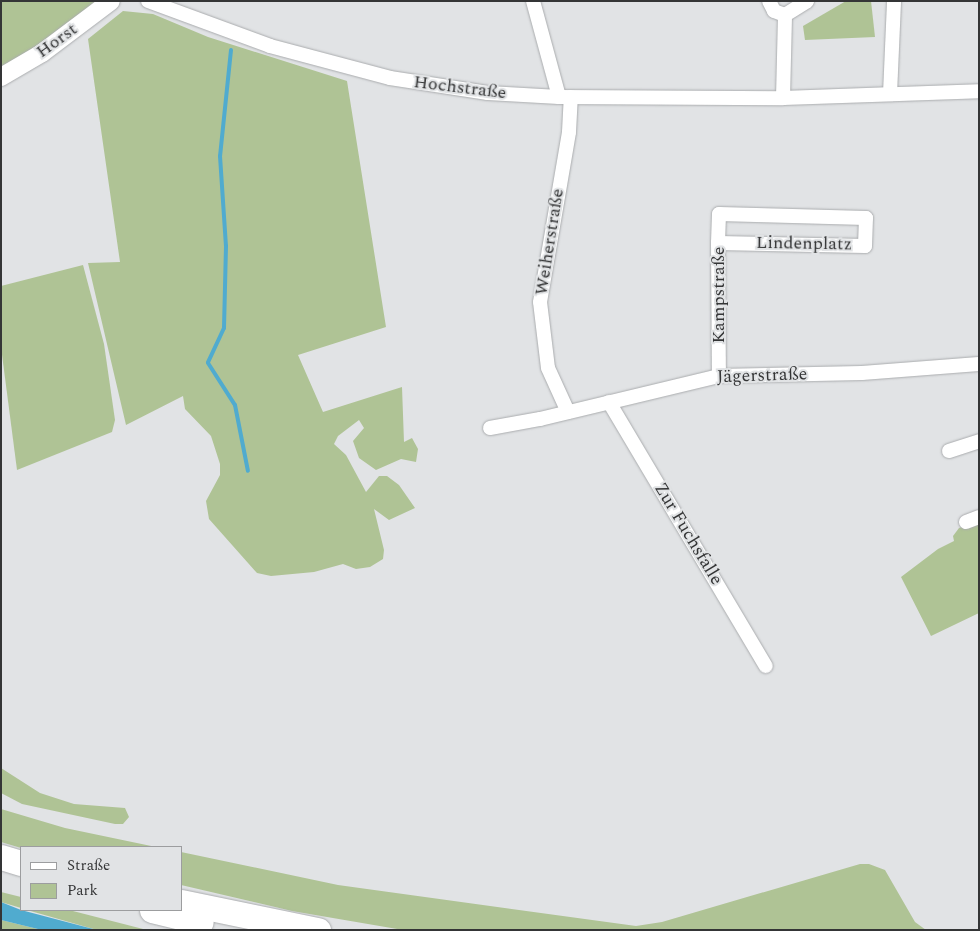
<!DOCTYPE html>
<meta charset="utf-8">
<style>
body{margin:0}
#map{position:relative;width:980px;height:931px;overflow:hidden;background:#e1e3e5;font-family:Spectral,serif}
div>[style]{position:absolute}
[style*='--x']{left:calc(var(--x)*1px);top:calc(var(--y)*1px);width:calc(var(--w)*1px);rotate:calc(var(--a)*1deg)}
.green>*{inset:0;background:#afc395}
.water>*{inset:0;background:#50abcf}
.stream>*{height:4px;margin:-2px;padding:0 2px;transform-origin:2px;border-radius:2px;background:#50abcf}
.roads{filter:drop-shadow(0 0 1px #aaacae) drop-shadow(0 0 1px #aaacae)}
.minor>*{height:14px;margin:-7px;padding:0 7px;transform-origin:7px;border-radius:7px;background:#fff}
.tertiary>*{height:18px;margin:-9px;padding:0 9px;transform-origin:9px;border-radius:9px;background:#fff}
.motorway>*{height:25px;margin:-12.5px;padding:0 12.5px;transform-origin:12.5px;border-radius:12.5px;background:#fff}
span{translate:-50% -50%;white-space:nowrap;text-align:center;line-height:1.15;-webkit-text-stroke:4px #e1e3e5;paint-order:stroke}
.street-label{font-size:18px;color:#343536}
.frame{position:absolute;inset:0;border:2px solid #343536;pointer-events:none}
.legend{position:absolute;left:20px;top:846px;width:162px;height:65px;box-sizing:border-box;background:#e1e3e5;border:1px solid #9c9d9f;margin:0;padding:6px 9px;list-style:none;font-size:15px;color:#343536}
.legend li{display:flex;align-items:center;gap:10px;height:25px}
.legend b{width:25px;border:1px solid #9c9d9f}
</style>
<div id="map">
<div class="green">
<i style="clip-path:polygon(1px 1px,97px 1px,1px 72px)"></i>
<i style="clip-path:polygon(846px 1px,871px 1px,875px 37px,805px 40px,803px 26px)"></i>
<i style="clip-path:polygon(123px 11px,153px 14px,208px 37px,347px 81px,386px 327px,298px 355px,323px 412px,402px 387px,404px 442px,412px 438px,418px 449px,416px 462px,401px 459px,376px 470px,359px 458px,353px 441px,364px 428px,359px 420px,338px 436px,334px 444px,346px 455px,366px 492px,379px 476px,387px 476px,399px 485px,415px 508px,389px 520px,374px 509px,384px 550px,383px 559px,370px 567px,356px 569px,343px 564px,314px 572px,271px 576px,257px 573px,209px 519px,206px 501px,220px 475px,220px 464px,211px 436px,185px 409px,183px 396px,126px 425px,88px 263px,120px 262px,88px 39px)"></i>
<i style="clip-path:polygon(83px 265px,104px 344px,115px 420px,112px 432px,17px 470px,1px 347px,1px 286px)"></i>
<i style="clip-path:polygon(979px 521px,979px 613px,931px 636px,901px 577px,938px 549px,954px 541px,953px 536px,959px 528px)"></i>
<i style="clip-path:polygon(1px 768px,40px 793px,74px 804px,125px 808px,129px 817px,123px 824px,115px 824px,22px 804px,1px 793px)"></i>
<i style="clip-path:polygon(1px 809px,65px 828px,156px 847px,21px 848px,1px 842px)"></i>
<i style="clip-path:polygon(181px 852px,338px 885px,636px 926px,662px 922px,860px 864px,869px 864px,885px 870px,915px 922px,926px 930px,403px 930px,292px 911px,181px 885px)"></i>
<i style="clip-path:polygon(1px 892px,21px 897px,21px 908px,1px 902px)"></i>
<i style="clip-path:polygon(27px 910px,69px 910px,147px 930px,97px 930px)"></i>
<i style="clip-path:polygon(1px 920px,42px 930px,1px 930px)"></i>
</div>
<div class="water">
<i style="clip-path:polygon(1px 902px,21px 910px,97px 930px,42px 930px,1px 920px)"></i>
</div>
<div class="stream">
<i style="--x:231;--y:50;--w:107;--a:95.9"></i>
<i style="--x:220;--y:156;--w:90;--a:86.2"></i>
<i style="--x:226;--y:246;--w:82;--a:91.4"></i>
<i style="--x:224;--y:328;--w:38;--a:115"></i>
<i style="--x:208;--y:363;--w:50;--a:57.3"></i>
<i style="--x:235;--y:405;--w:67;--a:78.9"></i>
</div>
<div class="roads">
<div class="minor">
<i style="--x:148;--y:1;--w:130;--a:20.2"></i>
<i style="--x:270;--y:46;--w:124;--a:14.9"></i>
<i style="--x:390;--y:78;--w:99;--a:8.7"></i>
<i style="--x:488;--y:93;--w:71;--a:3.2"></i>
<i style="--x:559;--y:97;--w:224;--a:0.3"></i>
<i style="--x:783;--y:98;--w:196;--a:-2"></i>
<i style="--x:533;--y:1;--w:99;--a:74.8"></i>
<i style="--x:769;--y:1;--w:11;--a:63"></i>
<i style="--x:774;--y:11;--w:12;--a:20"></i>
<i style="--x:785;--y:15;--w:26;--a:-32"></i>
<i style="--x:890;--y:94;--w:93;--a:-87.5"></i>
<i style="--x:783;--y:98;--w:83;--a:-88.6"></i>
<i style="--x:718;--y:243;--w:147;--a:1.2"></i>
<i style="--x:865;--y:246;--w:28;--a:-88"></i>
<i style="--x:866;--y:218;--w:147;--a:-178.4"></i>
<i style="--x:719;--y:214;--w:29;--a:92"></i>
<i style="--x:718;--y:243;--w:133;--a:89.6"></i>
<i style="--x:609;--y:402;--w:307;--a:59.3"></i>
<i style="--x:568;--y:412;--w:48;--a:-114.4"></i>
<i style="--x:548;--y:368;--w:66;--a:-96.9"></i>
<i style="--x:540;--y:302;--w:172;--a:-80.3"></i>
<i style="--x:569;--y:132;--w:35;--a:-87"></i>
<i style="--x:490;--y:428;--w:51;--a:-10.2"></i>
<i style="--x:540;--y:419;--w:184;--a:-13.5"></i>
<i style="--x:719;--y:376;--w:143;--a:-1.2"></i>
<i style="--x:862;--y:373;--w:117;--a:-4.4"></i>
<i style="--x:949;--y:451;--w:32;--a:-18"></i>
<i style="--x:966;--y:522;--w:14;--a:-21"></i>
</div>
<div class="tertiary">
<i style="--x:1;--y:77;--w:48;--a:-30.3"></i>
<i style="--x:42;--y:53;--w:86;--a:-37"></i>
</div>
<div class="motorway">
<i style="--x:1;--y:857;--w:21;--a:17"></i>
<i style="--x:181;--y:902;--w:140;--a:11.6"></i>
<i style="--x:152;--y:910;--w:50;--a:13.8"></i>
</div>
</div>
<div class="street-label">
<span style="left:57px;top:41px;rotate:-36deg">Horst</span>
<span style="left:460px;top:88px;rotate:7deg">Hochstraße</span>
<span style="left:550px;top:242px;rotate:-81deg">Weiherstraße</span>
<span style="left:804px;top:244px;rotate:1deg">Lindenplatz</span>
<span style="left:719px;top:295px;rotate:-90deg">Kampstraße</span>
<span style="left:762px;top:376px;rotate:-2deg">Jägerstraße</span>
<span style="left:688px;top:534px;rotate:59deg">Zur Fuchsfalle</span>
</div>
<div class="frame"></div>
<ul class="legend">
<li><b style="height:6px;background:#fff"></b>Straße</li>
<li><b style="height:14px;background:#afc395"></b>Park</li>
</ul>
</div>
